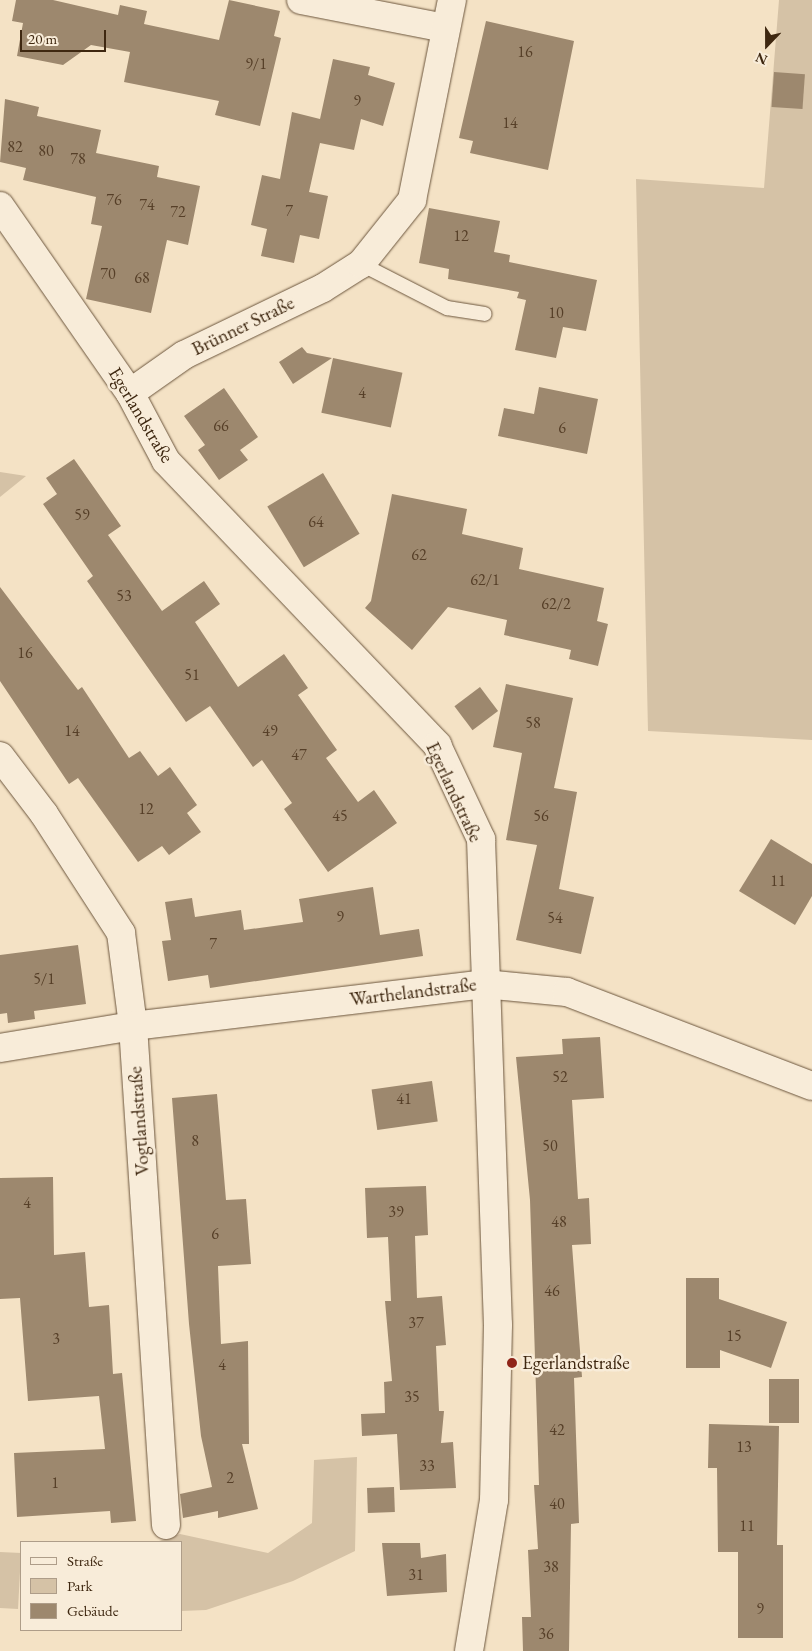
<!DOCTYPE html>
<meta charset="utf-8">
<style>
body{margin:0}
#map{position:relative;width:812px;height:1651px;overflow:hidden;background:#f4e2c5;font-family:"EB Garamond",serif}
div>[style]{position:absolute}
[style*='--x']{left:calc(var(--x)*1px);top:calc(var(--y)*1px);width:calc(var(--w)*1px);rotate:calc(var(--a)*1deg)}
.green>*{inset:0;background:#d5c2a6;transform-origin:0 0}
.building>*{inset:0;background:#9d886e;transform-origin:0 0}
.roads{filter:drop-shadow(0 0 1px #6c563d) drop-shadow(0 0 1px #6c563d)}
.lane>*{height:14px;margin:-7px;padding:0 7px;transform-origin:7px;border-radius:7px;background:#f8ecd9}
.street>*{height:28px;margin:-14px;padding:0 14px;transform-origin:14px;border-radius:14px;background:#f8ecd9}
.dots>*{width:14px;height:14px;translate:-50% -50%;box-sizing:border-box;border:2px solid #f8ecd9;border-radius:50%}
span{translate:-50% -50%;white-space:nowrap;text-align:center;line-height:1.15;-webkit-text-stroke:5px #f8ecd9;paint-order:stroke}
.number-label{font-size:16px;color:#563f28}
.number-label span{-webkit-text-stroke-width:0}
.street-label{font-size:19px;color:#3e2710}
.poi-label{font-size:19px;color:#3e2710}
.left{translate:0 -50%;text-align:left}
.legend{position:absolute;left:20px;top:1541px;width:162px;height:90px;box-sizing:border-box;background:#f8ecd9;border:1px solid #ae9d89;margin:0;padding:6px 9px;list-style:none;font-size:15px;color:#3e2710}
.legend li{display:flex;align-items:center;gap:10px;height:25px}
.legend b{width:25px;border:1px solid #ae9d89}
.north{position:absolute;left:742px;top:20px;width:50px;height:50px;-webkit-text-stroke:4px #f8ecd9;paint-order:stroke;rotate:202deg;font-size:14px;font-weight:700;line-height:20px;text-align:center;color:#3e2710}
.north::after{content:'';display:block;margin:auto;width:18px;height:22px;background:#3e2710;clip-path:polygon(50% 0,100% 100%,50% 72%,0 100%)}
.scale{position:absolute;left:20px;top:30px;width:86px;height:22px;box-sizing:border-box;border:2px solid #3e2710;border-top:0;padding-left:6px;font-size:15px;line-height:18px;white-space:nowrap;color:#3e2710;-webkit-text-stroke:4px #f8ecd9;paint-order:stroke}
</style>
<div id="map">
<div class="green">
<i style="clip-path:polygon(779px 0,812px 0,812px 740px,648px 731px,636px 179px,764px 188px)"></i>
<i style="clip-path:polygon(0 472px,26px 476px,0 497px)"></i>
<i style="clip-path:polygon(357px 1457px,355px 1551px,293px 1581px,206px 1610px,181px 1611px,181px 1542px,156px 1542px,180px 1534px,268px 1553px,312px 1523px,314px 1460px)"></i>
<i style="left:0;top:1552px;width:21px;height:56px;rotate:3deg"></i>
</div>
<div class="building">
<i style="clip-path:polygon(16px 0,53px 0,118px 15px,120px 5px,147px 11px,144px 24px,219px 40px,229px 0,280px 11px,274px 36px,281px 38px,260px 126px,215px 115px,219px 101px,124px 82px,130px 52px,91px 45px,63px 65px,17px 56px,23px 23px,12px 21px)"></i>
<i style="clip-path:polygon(486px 21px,574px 41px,548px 170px,470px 153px,473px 141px,459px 138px)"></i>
<i style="clip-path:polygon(333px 59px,370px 67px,368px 75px,395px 83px,383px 126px,361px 119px,354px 150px,320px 143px,309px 192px,328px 196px,319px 239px,300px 235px,294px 263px,261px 256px,267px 229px,251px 225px,262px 175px,280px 179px,292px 112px,320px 119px)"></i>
<i style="left:774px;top:72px;width:31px;height:35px;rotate:4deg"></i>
<i style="clip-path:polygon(5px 99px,39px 107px,37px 116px,101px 130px,96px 153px,159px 166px,157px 177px,200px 186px,188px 245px,167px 240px,151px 313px,86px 299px,102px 226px,91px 224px,96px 197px,23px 180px,26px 168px,0 162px)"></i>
<i style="clip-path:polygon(429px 208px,500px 221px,494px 252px,510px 255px,509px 262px,597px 280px,586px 331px,563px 327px,556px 358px,515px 350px,526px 300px,517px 298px,519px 292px,448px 279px,449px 269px,419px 263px)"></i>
<i style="clip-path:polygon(302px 347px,307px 353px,332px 358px,293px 384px,279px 362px)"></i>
<i style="left:333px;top:358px;width:71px;height:56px;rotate:12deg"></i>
<i style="clip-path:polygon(539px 387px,598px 399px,587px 454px,498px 436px,504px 408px,534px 414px)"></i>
<i style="clip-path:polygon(224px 388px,258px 437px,240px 450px,248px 460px,219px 480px,198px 450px,205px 445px,184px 416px)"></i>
<i style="clip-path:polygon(74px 459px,121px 526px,108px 535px,162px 611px,204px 581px,220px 604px,195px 622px,238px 687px,284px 654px,308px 688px,298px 695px,337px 750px,326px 758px,358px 802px,374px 790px,397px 823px,328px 872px,284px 809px,292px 803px,262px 760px,253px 767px,210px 706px,186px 722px,87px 581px,93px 576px,43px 504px,57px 494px,46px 478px)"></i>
<i style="left:323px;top:473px;width:71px;height:65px;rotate:59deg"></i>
<i style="clip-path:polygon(392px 494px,467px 509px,462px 534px,523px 548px,519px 569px,604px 588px,597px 621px,608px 624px,598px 666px,569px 659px,571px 650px,504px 635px,507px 620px,448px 607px,412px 650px,365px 608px,371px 601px)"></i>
<i style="clip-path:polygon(0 587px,78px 690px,82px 687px,129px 758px,140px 751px,158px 776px,170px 767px,197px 805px,187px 813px,201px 832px,169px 855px,162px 846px,138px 862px,78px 778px,69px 784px,0 681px)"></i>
<i style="clip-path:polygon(506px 684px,573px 698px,554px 788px,577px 792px,559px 889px,594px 897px,581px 954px,516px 940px,537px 845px,506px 840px,522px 753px,493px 747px)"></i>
<i style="left:480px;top:687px;width:30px;height:32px;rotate:53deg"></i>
<i style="clip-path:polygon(771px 839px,812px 864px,812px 896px,795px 925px,739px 891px)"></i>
<i style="clip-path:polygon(373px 887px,380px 935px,419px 929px,423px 956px,210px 988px,208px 975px,168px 981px,162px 941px,171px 940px,165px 902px,192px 898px,195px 917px,241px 910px,244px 930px,303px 922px,299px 899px)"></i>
<i style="clip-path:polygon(78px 945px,86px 1004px,34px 1011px,35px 1019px,8px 1023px,7px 1013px,0 1014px,0 955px)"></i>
<i style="clip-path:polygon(600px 1037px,604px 1098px,572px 1100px,578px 1199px,589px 1198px,591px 1244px,572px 1245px,582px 1377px,574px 1378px,579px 1523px,571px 1524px,569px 1651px,523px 1651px,522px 1617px,531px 1617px,528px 1550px,538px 1549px,534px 1485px,539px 1485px,530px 1200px,516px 1057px,563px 1054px,562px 1039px)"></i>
<i style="left:432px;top:1081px;width:41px;height:61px;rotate:82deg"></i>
<i style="clip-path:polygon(217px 1094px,226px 1200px,246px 1199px,251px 1264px,218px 1266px,221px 1344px,248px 1341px,249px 1444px,242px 1444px,258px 1509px,218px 1518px,218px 1511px,183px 1518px,180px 1494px,212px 1487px,201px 1436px,189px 1324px,172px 1098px)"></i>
<i style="clip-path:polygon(53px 1177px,54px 1255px,85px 1252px,89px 1307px,109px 1305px,113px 1374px,122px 1373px,136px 1521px,111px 1523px,110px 1511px,17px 1517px,14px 1453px,105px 1449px,99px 1396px,28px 1401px,20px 1298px,0 1299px,0 1178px)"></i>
<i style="clip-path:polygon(426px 1186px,428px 1235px,415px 1236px,417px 1298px,442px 1296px,446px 1345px,436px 1346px,439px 1411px,444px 1411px,441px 1443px,453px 1442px,456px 1488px,400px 1490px,397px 1434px,362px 1436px,361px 1414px,385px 1413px,384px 1382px,392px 1381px,385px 1301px,391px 1301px,388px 1237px,367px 1238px,365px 1188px)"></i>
<i style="clip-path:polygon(686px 1278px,719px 1278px,719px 1299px,787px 1322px,771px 1368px,720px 1350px,720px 1368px,686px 1368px)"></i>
<i style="left:769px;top:1379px;width:30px;height:44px"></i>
<i style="clip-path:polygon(709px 1424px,779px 1426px,777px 1545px,783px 1545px,783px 1638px,738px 1638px,738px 1552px,718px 1552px,717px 1468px,708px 1468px)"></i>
<i style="left:394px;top:1487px;width:25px;height:27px;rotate:88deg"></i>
<i style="clip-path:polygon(382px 1543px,420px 1543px,421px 1558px,446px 1554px,447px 1592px,387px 1596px)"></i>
</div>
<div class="roads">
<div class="lane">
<i style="--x:361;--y:264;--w:97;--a:27.1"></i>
<i style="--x:447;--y:308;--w:38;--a:9"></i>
</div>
<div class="street">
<i style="--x:301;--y:0;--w:147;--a:11"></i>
<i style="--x:0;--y:206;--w:228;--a:55.2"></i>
<i style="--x:130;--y:393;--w:77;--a:62.1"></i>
<i style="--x:166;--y:461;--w:393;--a:46.3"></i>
<i style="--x:437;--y:745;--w:104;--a:64.9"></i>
<i style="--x:481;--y:839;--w:486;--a:88"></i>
<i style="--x:498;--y:1325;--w:175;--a:91.3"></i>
<i style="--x:494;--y:1500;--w:153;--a:99.4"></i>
<i style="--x:130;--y:393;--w:66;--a:-35.1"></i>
<i style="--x:184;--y:355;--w:154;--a:-25.7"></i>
<i style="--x:323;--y:288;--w:45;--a:-32.3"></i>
<i style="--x:361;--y:264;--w:82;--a:-51.4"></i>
<i style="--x:412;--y:200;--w:204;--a:-78.7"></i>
<i style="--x:0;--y:756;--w:73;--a:52.8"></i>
<i style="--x:44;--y:814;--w:142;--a:57.1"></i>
<i style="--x:121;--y:933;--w:94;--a:82.6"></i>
<i style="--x:133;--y:1026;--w:500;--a:86.22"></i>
<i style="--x:0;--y:1048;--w:135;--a:-9.4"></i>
<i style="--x:133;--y:1026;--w:354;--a:-6.8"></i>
<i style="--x:484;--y:984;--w:83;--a:5.5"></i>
<i style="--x:567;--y:992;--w:262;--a:21"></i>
</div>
</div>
<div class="dots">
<i style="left:512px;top:1363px;background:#8f2418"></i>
</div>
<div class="number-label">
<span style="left:525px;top:52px">16</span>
<span style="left:256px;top:64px">9/1</span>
<span style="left:357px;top:101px">9</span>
<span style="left:510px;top:123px">14</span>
<span style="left:15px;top:147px">82</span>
<span style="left:46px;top:151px">80</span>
<span style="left:78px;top:159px">78</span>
<span style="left:114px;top:200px">76</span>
<span style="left:147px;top:205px">74</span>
<span style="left:289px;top:211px">7</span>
<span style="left:178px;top:212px">72</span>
<span style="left:461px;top:236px">12</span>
<span style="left:108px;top:274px">70</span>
<span style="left:142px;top:278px">68</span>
<span style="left:556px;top:313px">10</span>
<span style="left:362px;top:393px">4</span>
<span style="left:221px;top:426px">66</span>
<span style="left:562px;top:428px">6</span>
<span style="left:82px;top:515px">59</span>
<span style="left:316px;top:522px">64</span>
<span style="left:419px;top:555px">62</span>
<span style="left:485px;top:580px">62/1</span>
<span style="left:124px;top:596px">53</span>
<span style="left:556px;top:604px">62/2</span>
<span style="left:25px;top:653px">16</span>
<span style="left:192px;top:675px">51</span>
<span style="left:533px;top:723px">58</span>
<span style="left:72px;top:731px">14</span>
<span style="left:270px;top:731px">49</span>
<span style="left:299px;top:755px">47</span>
<span style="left:146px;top:809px">12</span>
<span style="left:340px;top:816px">45</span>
<span style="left:541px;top:816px">56</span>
<span style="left:778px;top:881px">11</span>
<span style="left:340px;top:917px">9</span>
<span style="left:555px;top:918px">54</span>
<span style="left:213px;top:944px">7</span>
<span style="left:44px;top:979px">5/1</span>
<span style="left:560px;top:1077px">52</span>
<span style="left:404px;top:1099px">41</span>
<span style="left:195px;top:1141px">8</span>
<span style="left:550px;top:1146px">50</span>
<span style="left:27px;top:1203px">4</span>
<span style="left:396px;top:1212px">39</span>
<span style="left:559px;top:1222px">48</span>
<span style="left:215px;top:1234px">6</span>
<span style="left:552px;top:1291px">46</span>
<span style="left:416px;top:1323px">37</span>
<span style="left:734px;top:1336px">15</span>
<span style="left:56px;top:1339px">3</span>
<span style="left:222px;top:1365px">4</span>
<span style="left:412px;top:1397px">35</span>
<span style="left:557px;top:1430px">42</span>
<span style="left:744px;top:1447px">13</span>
<span style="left:427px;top:1466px">33</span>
<span style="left:230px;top:1478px">2</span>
<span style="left:55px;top:1483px">1</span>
<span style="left:557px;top:1504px">40</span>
<span style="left:747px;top:1526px">11</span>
<span style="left:551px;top:1567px">38</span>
<span style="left:416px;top:1575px">31</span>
<span style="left:760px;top:1609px">9</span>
<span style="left:546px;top:1634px">36</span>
</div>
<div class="street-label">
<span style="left:243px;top:326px;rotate:-26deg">Brünner Straße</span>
<span style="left:141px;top:415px;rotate:59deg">Egerlandstraße</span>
<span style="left:454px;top:792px;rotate:65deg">Egerlandstraße</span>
<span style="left:413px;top:992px;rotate:-7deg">Warthelandstraße</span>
<span style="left:139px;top:1121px;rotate:-94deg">Vogtlandstraße</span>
</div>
<div class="poi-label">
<span class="left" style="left:522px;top:1363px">Egerlandstraße</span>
</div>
<ul class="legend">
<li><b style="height:6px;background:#f8ecd9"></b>Straße</li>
<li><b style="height:14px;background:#d5c2a6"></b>Park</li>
<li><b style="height:14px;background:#9d886e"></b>Gebäude</li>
</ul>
<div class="north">N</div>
<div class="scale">20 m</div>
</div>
